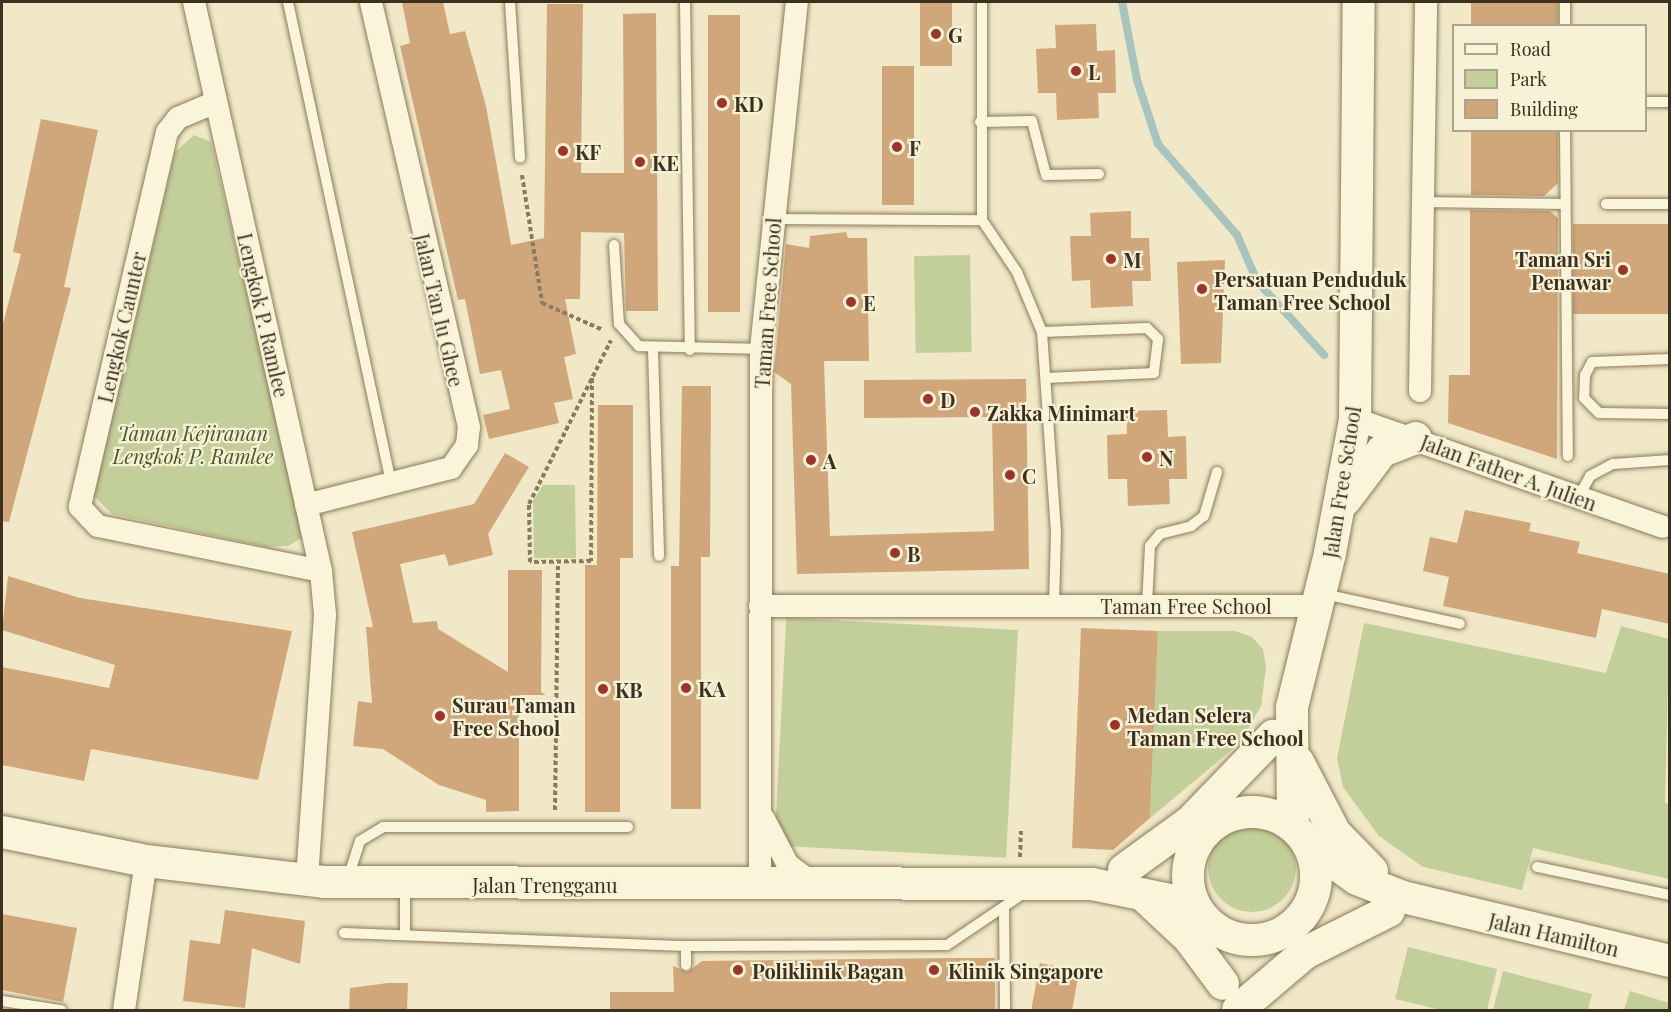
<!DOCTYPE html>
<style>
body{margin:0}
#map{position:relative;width:1671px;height:1012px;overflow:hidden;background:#f0e8c7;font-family:"Playfair Display",serif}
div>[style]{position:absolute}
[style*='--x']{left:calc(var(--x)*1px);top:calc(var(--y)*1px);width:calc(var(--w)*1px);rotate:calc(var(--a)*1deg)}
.green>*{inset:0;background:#c3cf9a;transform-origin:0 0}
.round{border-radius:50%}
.stream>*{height:8px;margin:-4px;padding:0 4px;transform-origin:4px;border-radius:4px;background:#a8c4be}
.building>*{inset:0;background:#cfa77b;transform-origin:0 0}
.path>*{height:4px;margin-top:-2px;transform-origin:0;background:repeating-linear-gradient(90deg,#8c7a5b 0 4.5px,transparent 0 7.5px)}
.roads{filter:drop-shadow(0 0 2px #8c7a5b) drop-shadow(0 0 2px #8c7a5b)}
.lane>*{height:10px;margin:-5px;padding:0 5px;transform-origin:5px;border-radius:5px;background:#faf4da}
.street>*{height:22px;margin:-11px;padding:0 11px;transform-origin:11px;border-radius:11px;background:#faf4da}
.secondary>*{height:32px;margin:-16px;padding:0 16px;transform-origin:16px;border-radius:16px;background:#faf4da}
.secondary>.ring{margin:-16px;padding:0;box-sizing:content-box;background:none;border:32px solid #faf4da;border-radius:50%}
.dots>*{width:16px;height:16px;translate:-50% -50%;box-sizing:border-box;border:3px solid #f7f1d6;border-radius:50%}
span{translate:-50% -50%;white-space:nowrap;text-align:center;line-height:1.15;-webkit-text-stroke:4.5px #f7f1d6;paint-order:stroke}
.poi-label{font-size:20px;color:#3c301f;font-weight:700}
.left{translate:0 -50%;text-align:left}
.right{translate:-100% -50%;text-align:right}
.street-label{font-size:20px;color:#3c301f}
.park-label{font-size:20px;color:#475925;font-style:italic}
.frame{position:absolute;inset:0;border:3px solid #3c301f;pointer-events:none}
.legend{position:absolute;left:1452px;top:24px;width:195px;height:108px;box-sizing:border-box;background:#f7f1d6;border:2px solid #aca48d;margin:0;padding:8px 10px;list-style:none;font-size:18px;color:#3c301f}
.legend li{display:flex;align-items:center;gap:12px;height:30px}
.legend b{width:30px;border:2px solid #aca48d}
</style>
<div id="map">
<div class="green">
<i style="clip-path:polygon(194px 135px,211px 142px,304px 536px,288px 546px,267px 547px,112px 514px,94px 496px,175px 152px)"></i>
<i style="left:970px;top:255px;width:97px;height:56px;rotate:89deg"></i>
<i style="clip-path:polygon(543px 485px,575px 485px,576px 558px,534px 558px,533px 501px)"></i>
<i style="clip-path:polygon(1364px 623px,1606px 673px,1621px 626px,1669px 639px,1665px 803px,1669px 804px,1669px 879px,1533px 848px,1522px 890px,1423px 867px,1379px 836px,1343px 787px,1337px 758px)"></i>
<i style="left:1018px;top:630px;width:228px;height:232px;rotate:93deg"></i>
<i style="clip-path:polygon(1158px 631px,1235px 631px,1252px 637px,1263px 649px,1266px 667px,1261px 706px,1240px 743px,1150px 818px)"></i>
<i class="round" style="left:1208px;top:824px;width:88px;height:88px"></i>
<i style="clip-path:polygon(1408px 947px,1497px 969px,1487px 1010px,1441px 1010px,1395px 999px)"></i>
<i style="clip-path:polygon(1503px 971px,1592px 994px,1588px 1010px,1493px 1010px)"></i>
<i style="clip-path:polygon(1630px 991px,1669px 1003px,1669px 1010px,1624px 1010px)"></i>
</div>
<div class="stream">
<i style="--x:1122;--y:2;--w:79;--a:79.1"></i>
<i style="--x:1137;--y:80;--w:67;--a:71.8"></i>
<i style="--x:1158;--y:144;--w:121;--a:49"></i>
<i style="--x:1237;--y:235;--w:50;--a:66.5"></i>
<i style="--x:1257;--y:281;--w:100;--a:47.8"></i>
</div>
<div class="building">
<i style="clip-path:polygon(402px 2px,443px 2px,450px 34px,465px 31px,486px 106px,511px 245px,544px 238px,547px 4px,583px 4px,581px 173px,624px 173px,623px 14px,656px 13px,658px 311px,626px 311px,624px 233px,581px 232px,580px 299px,565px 299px,576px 354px,564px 357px,573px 399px,554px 403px,559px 423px,489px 439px,483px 415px,510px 409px,501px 370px,480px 374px,465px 299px,458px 300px,400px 46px,410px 43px)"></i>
<i style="left:920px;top:2px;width:32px;height:64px"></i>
<i style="left:1471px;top:2px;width:87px;height:24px"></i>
<i style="left:708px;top:15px;width:32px;height:297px"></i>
<i style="clip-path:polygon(1096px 24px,1097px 51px,1115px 50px,1116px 93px,1098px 93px,1099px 118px,1057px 120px,1056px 93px,1038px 93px,1036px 49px,1056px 48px,1055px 25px)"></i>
<i style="left:882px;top:66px;width:32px;height:139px"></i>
<i style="clip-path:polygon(41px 119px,98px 130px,64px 287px,71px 288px,9px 522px,2px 521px,2px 328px,21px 254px,13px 252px)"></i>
<i style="clip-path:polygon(1471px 130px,1558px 130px,1558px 183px,1544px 196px,1471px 195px)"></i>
<i style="clip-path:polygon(1470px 210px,1550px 211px,1558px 218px,1557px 459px,1448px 423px,1449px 375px,1470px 375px)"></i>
<i style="clip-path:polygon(1131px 211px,1131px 238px,1149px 238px,1151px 281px,1132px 281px,1133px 306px,1091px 308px,1090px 280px,1072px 281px,1070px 236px,1091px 236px,1090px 213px)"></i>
<i style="left:1573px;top:224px;width:97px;height:90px"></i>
<i style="clip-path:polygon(846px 232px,848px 238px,867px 238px,869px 361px,824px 361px,830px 536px,994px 531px,992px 417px,864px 418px,864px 380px,1026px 379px,1029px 569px,797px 574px,791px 384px,774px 372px,786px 244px,809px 248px,810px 236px)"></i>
<i style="clip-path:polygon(1225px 260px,1221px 363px,1181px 364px,1177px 262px)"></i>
<i style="clip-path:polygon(682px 386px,711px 386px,710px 557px,701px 557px,701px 809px,671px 809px,671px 566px,679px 566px)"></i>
<i style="clip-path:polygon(598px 405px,633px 405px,633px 558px,620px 558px,620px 812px,585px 812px,585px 565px,597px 565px)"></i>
<i style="clip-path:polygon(1167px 410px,1168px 437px,1186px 436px,1187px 479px,1169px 479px,1170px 504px,1128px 506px,1127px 479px,1108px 479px,1107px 435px,1127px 434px,1126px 411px)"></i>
<i style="clip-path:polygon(505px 453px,529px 467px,488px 534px,493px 555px,449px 566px,445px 554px,400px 564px,413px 623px,437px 621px,438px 629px,508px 672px,508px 570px,542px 570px,541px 692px,546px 695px,519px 695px,519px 811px,486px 812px,486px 800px,439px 785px,383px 749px,353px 746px,358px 701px,372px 703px,366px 627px,373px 627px,352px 532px,474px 504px)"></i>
<i style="clip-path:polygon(1465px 510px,1531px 523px,1529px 531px,1580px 542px,1577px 553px,1670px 574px,1670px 624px,1602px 609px,1596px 638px,1443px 606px,1449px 577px,1423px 571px,1430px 537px,1457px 543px)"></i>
<i style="clip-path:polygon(8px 576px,80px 598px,292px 631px,258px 780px,91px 749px,84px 781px,2px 765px,2px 667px,109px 688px,115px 665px,2px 630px)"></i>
<i style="clip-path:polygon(1081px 628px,1158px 631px,1150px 818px,1113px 850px,1072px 848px)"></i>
<i style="clip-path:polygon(225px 910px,305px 921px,300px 964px,252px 948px,245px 1008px,183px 1001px,190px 940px,220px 944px)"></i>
<i style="clip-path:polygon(2px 914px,77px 928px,63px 1002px,2px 990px)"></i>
<i style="clip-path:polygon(949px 958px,995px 958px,995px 1011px,610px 1011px,610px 992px,674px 992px,673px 966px,687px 972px,702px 961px)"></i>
<i style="clip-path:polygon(1040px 963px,1079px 971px,1072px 1011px,1031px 1011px)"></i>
<i style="clip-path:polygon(388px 983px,408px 983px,407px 1011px,349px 1011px,350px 988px)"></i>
</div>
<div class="path">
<i style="--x:522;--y:175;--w:130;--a:81.1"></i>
<i style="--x:542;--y:303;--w:67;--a:23.9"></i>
<i style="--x:592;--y:378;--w:183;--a:90.3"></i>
<i style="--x:591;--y:561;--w:61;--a:179.1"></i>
<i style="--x:530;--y:562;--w:58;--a:-91"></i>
<i style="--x:529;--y:504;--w:183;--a:-63.4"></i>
<i style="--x:555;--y:810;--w:248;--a:-89.3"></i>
<i style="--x:1020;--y:857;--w:26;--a:-88"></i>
</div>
<div class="roads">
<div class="lane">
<i style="--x:288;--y:2;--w:493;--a:77.9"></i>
<i style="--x:510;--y:2;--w:156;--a:86.3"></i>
<i style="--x:685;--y:2;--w:348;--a:89.2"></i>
<i style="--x:1565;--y:26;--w:24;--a:-90"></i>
<i style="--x:1646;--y:102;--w:24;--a:0"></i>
<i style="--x:980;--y:122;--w:52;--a:-1.1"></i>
<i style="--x:1032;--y:121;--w:56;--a:75.5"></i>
<i style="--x:1046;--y:175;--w:53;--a:-1.1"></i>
<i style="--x:1565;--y:130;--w:326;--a:89.5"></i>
<i style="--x:1421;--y:202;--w:144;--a:0.8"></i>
<i style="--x:1606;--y:204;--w:64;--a:0"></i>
<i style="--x:772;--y:219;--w:210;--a:0.3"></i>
<i style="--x:982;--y:220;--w:63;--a:56.1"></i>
<i style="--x:1017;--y:272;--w:65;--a:67.4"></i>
<i style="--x:1042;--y:332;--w:200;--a:86"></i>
<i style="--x:1056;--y:532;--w:72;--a:91.6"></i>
<i style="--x:982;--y:220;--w:218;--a:-90"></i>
<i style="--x:614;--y:245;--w:79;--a:86.4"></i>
<i style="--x:619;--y:324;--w:30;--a:48"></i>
<i style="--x:639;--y:346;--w:122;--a:1.4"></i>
<i style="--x:1042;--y:332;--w:105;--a:-2.2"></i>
<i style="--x:1147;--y:328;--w:16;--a:45"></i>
<i style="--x:1158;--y:339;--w:34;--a:97"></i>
<i style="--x:1154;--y:373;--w:108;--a:177.3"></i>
<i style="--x:653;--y:350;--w:206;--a:88.3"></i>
<i style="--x:1670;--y:359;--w:78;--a:177.8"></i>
<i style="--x:1592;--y:362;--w:15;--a:118"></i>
<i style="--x:1585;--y:375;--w:23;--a:92"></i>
<i style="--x:1584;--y:398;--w:21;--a:45"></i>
<i style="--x:1599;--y:413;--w:71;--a:0.8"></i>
<i style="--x:1578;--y:498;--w:25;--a:-61"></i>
<i style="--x:1590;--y:476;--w:26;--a:-28"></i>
<i style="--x:1613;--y:464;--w:57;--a:-4"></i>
<i style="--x:1324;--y:594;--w:139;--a:12.4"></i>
<i style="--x:1147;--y:605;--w:59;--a:-87.1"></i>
<i style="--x:1150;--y:546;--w:16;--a:-50"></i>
<i style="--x:1160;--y:534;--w:32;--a:-14"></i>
<i style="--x:1191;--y:526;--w:16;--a:-38"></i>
<i style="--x:1204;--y:516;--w:46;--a:-73.5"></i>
<i style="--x:1537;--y:867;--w:136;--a:11.9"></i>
<i style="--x:348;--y:878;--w:39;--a:-72"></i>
<i style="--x:360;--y:841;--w:27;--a:-31"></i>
<i style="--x:383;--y:827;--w:245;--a:0"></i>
<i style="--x:1004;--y:910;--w:100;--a:89.4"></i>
<i style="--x:344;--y:933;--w:342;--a:2.2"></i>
<i style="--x:686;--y:946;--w:261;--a:-0.2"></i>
<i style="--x:947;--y:945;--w:97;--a:-34"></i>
<i style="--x:405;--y:935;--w:51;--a:-90"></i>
<i style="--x:686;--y:965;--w:19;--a:-90"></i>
<i style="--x:2;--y:1001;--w:60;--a:8.7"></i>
</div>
<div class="street">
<i style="--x:194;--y:2;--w:583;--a:77.42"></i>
<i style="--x:321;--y:571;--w:44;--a:84.8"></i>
<i style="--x:325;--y:615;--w:267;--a:93.9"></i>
<i style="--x:216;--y:102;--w:41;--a:157.2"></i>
<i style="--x:178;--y:118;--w:18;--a:128"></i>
<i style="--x:167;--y:132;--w:385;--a:103.1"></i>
<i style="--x:80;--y:507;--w:26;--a:47"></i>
<i style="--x:98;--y:526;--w:227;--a:11.4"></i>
<i style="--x:1420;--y:391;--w:389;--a:-89.1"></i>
<i style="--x:1355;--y:419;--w:326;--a:19.3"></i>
<i style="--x:306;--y:505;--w:150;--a:-14.3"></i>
<i style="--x:451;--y:468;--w:28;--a:-55"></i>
<i style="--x:467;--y:445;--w:18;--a:-84"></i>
<i style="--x:469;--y:427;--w:436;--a:-103"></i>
<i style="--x:760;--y:606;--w:558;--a:0"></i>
<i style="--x:764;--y:819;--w:52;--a:62.4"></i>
<i style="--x:788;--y:865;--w:32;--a:36"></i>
<i style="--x:760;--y:885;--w:536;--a:-89.89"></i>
<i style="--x:761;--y:349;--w:349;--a:-84.1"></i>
<i style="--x:124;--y:1010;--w:151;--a:-81.6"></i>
</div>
<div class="secondary">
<i style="--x:1345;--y:500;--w:61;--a:-52.9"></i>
<i style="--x:1382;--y:451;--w:36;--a:-21"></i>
<i style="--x:1298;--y:762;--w:80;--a:62.5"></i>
<i style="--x:1335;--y:833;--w:53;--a:45.8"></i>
<i class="ring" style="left:1188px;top:812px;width:96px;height:96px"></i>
<i style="--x:1293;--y:826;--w:119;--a:-90.5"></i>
<i style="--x:1292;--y:707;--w:159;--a:-76.1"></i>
<i style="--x:1330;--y:553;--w:136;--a:-79.4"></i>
<i style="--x:1355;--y:419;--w:417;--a:-89.5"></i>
<i style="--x:2;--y:832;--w:147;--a:11.4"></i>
<i style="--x:146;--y:861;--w:179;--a:6.7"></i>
<i style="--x:324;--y:882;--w:768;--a:0.15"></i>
<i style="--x:1092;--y:884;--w:104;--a:11.6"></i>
<i style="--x:1309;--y:845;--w:59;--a:35.3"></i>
<i style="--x:1357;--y:879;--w:49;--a:21.4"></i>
<i style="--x:1403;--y:897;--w:275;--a:13.5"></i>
<i style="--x:1124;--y:870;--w:82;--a:-36"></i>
<i style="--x:1190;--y:822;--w:120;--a:-46"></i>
<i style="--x:1144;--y:896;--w:62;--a:43"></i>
<i style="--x:1189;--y:938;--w:57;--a:53.5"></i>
<i style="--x:1238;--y:1010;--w:88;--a:-40.4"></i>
<i style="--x:1305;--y:953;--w:94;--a:-26.6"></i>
</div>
</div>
<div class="dots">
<i style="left:936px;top:34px;background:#9d3429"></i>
<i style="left:1076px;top:71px;background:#9d3429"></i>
<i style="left:722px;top:103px;background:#9d3429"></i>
<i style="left:897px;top:147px;background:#9d3429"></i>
<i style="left:563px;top:151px;background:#9d3429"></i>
<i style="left:640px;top:162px;background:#9d3429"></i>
<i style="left:1111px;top:259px;background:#9d3429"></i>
<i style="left:1623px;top:270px;background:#9d3429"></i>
<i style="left:1202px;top:289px;background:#9d3429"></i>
<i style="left:851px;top:302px;background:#9d3429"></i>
<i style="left:928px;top:399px;background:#9d3429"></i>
<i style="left:975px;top:412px;background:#9d3429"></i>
<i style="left:1147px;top:457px;background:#9d3429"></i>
<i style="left:811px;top:460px;background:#9d3429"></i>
<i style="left:1010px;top:475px;background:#9d3429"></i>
<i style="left:895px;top:553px;background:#9d3429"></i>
<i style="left:686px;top:688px;background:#9d3429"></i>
<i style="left:603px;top:689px;background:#9d3429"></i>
<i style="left:440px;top:716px;background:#9d3429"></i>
<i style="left:1115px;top:725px;background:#9d3429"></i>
<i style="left:738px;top:970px;background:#9d3429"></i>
<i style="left:934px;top:970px;background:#9d3429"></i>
</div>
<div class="poi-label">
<span class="left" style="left:948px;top:34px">G</span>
<span class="left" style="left:1088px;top:71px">L</span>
<span class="left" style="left:734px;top:103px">KD</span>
<span class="left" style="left:909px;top:147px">F</span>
<span class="left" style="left:575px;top:151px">KF</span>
<span class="left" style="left:652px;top:162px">KE</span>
<span class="right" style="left:1611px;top:270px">Taman Sri<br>Penawar</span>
<span class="left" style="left:1123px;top:259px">M</span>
<span class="left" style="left:1214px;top:290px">Persatuan Penduduk<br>Taman Free School</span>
<span class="left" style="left:863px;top:302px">E</span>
<span class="left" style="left:940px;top:399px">D</span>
<span class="left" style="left:987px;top:412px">Zakka Minimart</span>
<span class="left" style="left:1159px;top:457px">N</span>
<span class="left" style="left:823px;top:460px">A</span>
<span class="left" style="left:1022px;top:475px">C</span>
<span class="left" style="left:907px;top:553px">B</span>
<span class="left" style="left:698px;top:688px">KA</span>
<span class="left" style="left:615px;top:689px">KB</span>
<span class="left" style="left:452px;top:716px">Surau Taman<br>Free School</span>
<span class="left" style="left:1127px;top:726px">Medan Selera<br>Taman Free School</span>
<span class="left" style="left:752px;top:970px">Poliklinik Bagan</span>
<span class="left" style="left:948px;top:970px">Klinik Singapore</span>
</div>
<div class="street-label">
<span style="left:767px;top:303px;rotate:-86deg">Taman Free School</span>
<span style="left:440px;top:310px;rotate:77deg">Jalan Tan Iu Ghee</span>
<span style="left:264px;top:315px;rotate:77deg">Lengkok P. Ramlee</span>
<span style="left:121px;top:327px;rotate:-77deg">Lengkok Caunter</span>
<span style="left:1509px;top:472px;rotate:20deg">Jalan Father A. Julien</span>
<span style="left:1341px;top:482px;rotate:-81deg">Jalan Free School</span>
<span style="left:1186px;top:605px">Taman Free School</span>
<span style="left:545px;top:884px">Jalan Trengganu</span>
<span style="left:1554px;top:934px;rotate:13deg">Jalan Hamilton</span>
</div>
<div class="park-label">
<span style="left:193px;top:444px">Taman Kejiranan<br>Lengkok P. Ramlee</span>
</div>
<div class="frame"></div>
<ul class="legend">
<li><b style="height:8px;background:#faf4da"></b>Road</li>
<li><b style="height:16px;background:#c3cf9a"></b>Park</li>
<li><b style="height:16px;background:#cfa77b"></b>Building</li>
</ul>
</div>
